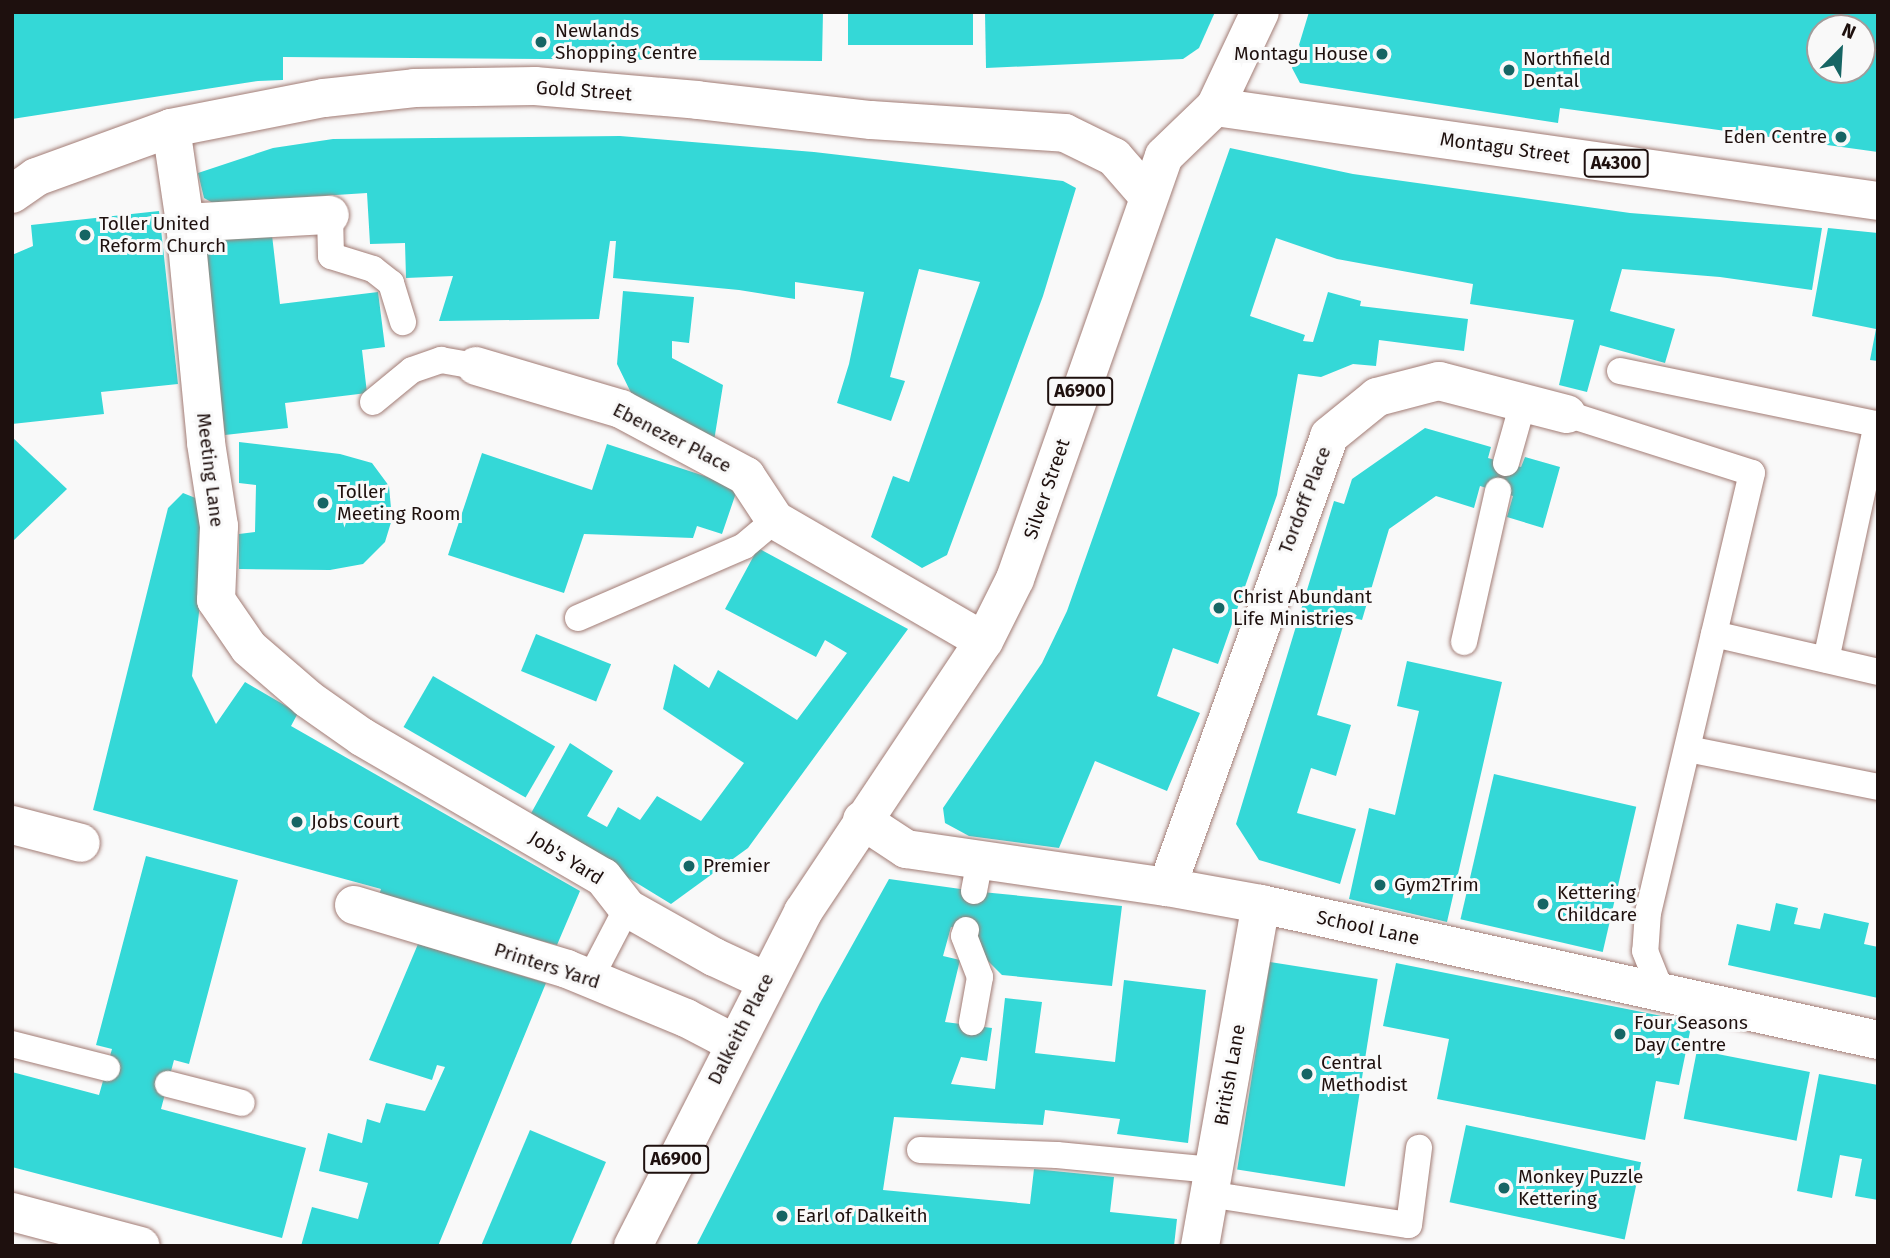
<!DOCTYPE html>
<style>
body{margin:0}
#map{position:relative;width:1890px;height:1258px;overflow:hidden;background:#f9f9f9;font-family:"Fira Sans",sans-serif}
div>[style]{position:absolute}
[style*='--x']{left:calc(var(--x)*1px);top:calc(var(--y)*1px);width:calc(var(--w)*1px);rotate:calc(var(--a)*1deg)}
.building>*{inset:0;background:#34d8d7;transform-origin:0 0}
.roads{filter:drop-shadow(0 0 2px #a27c75) drop-shadow(0 0 2px #a27c75)}
.service>*{height:26px;margin:-13px;padding:0 13px;transform-origin:13px;border-radius:13px;background:#fff}
.pedestrian>*{height:38px;margin:-19px;padding:0 19px;transform-origin:19px;border-radius:19px;background:#fff}
.minor>*{height:38px;margin:-19px;padding:0 19px;transform-origin:19px;border-radius:19px;background:#fff}
.primary>*{height:38px;margin:-19px;padding:0 19px;transform-origin:19px;border-radius:19px;background:#fff}
.dots>*{width:19px;height:19px;translate:-50% -50%;box-sizing:border-box;border:4px solid #f9f9f9;border-radius:50%}
span{translate:-50% -50%;white-space:nowrap;text-align:center;line-height:1.15;-webkit-text-stroke:6px #f9f9f9;paint-order:stroke}
.shield-label span{padding:2px 5px;background:#f9f9f9;border:2px solid;border-radius:5px;-webkit-text-stroke-width:0}
.shield-label{font-size:18px;color:#1e100e;font-weight:700}
.poi-label{font-size:19px;color:#1e100e}
.left{translate:0 -50%;text-align:left}
.right{translate:-100% -50%;text-align:right}
.street-label{font-size:19px;color:#1e100e}
.frame{position:absolute;inset:0;border:14px solid #1e100e;pointer-events:none}
.north{position:absolute;left:1806px;top:14px;width:70px;height:70px;box-sizing:border-box;background:#f9f9f9;border:2px solid #a19c9b;border-radius:50%;rotate:24deg;font-size:19px;font-weight:700;line-height:28px;text-align:center;color:#1e100e}
.north::after{content:'';display:block;margin:auto;width:24px;height:32px;background:#166564;clip-path:polygon(50% 0,100% 100%,50% 72%,0 100%)}
</style>
<div id="map">
<div class="building">
<i style="clip-path:polygon(12px 12px,823px 12px,822px 61px,283px 57px,283px 80px,258px 81px,12px 119px)"></i>
<i style="left:848px;top:12px;width:125px;height:33px"></i>
<i style="clip-path:polygon(985px 12px,1215px 12px,1199px 48px,1183px 59px,986px 68px)"></i>
<i style="clip-path:polygon(evenodd,1309px 12px,1878px 12px,1878px 152px,1560px 108px,1558px 123px,1300px 83px,1292px 68px,1309px 12px,1820px 28px,1862px 28px,1862px 70px,1820px 70px,1820px 28px)"></i>
<i style="clip-path:polygon(620px 136px,814px 152px,1063px 181px,1076px 188px,1043px 296px,947px 555px,922px 568px,871px 537px,893px 476px,909px 482px,980px 282px,919px 269px,890px 377px,905px 381px,891px 421px,837px 403px,849px 364px,864px 292px,795px 282px,795px 299px,739px 290px,613px 278px,616px 241px,610px 241px,599px 319px,439px 321px,453px 276px,406px 278px,405px 243px,370px 244px,367px 193px,213px 203px,204px 198px,198px 173px,273px 148px,333px 139px)"></i>
<i style="clip-path:polygon(1230px 148px,1353px 174px,1630px 213px,1822px 228px,1812px 290px,1720px 277px,1622px 269px,1610px 311px,1675px 329px,1665px 363px,1600px 345px,1587px 392px,1559px 385px,1574px 320px,1470px 304px,1473px 284px,1337px 259px,1276px 238px,1250px 316px,1305px 335px,1303px 341px,1313px 342px,1328px 292px,1361px 301px,1360px 306px,1468px 319px,1464px 351px,1379px 340px,1376px 366px,1353px 364px,1321px 377px,1298px 374px,1277px 495px,1218px 664px,1173px 648px,1157px 696px,1200px 713px,1167px 791px,1095px 761px,1059px 848px,969px 836px,945px 823px,943px 808px,1042px 663px,1067px 611px)"></i>
<i style="clip-path:polygon(159px 211px,178px 384px,101px 392px,104px 414px,12px 424px,12px 255px,33px 246px,31px 225px)"></i>
<i style="clip-path:polygon(1828px 228px,1878px 233px,1878px 361px,1870px 360px,1876px 329px,1812px 316px)"></i>
<i style="clip-path:polygon(200px 229px,272px 235px,280px 304px,378px 292px,385px 347px,362px 350px,367px 393px,285px 403px,288px 428px,225px 435px)"></i>
<i style="clip-path:polygon(623px 291px,694px 297px,689px 343px,672px 341px,672px 358px,723px 385px,714px 441px,634px 399px,617px 364px)"></i>
<i style="clip-path:polygon(1425px 428px,1491px 447px,1488px 458px,1506px 463px,1521px 467px,1525px 457px,1560px 467px,1543px 528px,1507px 517px,1513px 496px,1480px 486px,1474px 508px,1436px 496px,1389px 529px,1362px 620px,1346px 616px,1317px 715px,1351px 725px,1336px 776px,1311px 768px,1297px 813px,1356px 829px,1340px 884px,1259px 860px,1236px 824px,1334px 501px,1344px 504px,1352px 479px)"></i>
<i style="clip-path:polygon(12px 437px,67px 489px,12px 542px)"></i>
<i style="clip-path:polygon(239px 442px,340px 454px,372px 463px,389px 486px,392px 519px,385px 542px,363px 564px,330px 570px,239px 569px,239px 534px,255px 532px,256px 485px,239px 483px)"></i>
<i style="clip-path:polygon(607px 444px,738px 487px,722px 534px,697px 526px,693px 538px,584px 534px,564px 593px,448px 555px,482px 453px,592px 490px)"></i>
<i style="clip-path:polygon(183px 493px,198px 499px,209px 522px,192px 676px,216px 724px,245px 682px,298px 713px,291px 726px,580px 891px,557px 945px,378px 898px,381px 889px,93px 810px,168px 508px)"></i>
<i style="clip-path:polygon(758px 548px,908px 629px,748px 848px,671px 904px,529px 817px,570px 743px,613px 771px,587px 816px,607px 827px,618px 807px,640px 820px,657px 796px,701px 821px,744px 763px,663px 709px,674px 664px,709px 688px,718px 670px,797px 720px,847px 653px,825px 640px,816px 657px,725px 609px)"></i>
<i style="left:536px;top:634px;width:81px;height:40px;rotate:22deg"></i>
<i style="clip-path:polygon(1407px 661px,1502px 682px,1447px 922px,1349px 899px,1369px 808px,1395px 815px,1419px 711px,1397px 706px)"></i>
<i style="left:433px;top:676px;width:141px;height:59px;rotate:30deg"></i>
<i style="left:1494px;top:774px;width:146px;height:149px;rotate:13deg"></i>
<i style="clip-path:polygon(146px 856px,238px 880px,189px 1064px,174px 1060px,161px 1109px,306px 1148px,282px 1238px,12px 1167px,12px 1072px,99px 1095px,112px 1049px,96px 1045px)"></i>
<i style="clip-path:polygon(889px 879px,982px 892px,1122px 906px,1112px 986px,1002px 975px,987px 960px,975px 931px,951px 927px,943px 956px,960px 960px,945px 1022px,992px 1028px,987px 1061px,961px 1057px,951px 1084px,995px 1089px,1005px 998px,1042px 1002px,1035px 1053px,1115px 1062px,1124px 980px,1206px 990px,1188px 1143px,1117px 1134px,1120px 1119px,1045px 1110px,1043px 1125px,894px 1117px,883px 1190px,1030px 1204px,1034px 1169px,1114px 1177px,1110px 1212px,1177px 1219px,1174px 1246px,696px 1246px,820px 1003px)"></i>
<i style="clip-path:polygon(1776px 903px,1798px 908px,1794px 924px,1820px 929px,1824px 913px,1869px 923px,1864px 944px,1878px 947px,1878px 998px,1728px 965px,1737px 924px,1770px 931px)"></i>
<i style="clip-path:polygon(418px 944px,546px 983px,438px 1246px,301px 1246px,312px 1207px,358px 1219px,368px 1183px,319px 1171px,328px 1133px,362px 1143px,367px 1119px,380px 1123px,386px 1103px,425px 1111px,445px 1067px,437px 1065px,432px 1080px,369px 1060px)"></i>
<i style="left:1270px;top:962px;width:109px;height:210px;rotate:9deg"></i>
<i style="clip-path:polygon(1396px 963px,1692px 1022px,1679px 1085px,1656px 1081px,1645px 1140px,1437px 1099px,1449px 1039px,1383px 1026px)"></i>
<i style="left:1697px;top:1050px;width:115px;height:70px;rotate:11deg"></i>
<i style="clip-path:polygon(1819px 1074px,1878px 1085px,1878px 1200px,1855px 1196px,1862px 1159px,1840px 1155px,1832px 1198px,1797px 1191px)"></i>
<i style="left:1466px;top:1125px;width:179px;height:79px;rotate:12deg"></i>
<i style="clip-path:polygon(530px 1130px,606px 1162px,570px 1246px,481px 1246px)"></i>
</div>
<div class="roads">
<div class="service">
<i style="--x:330;--y:215;--w:41;--a:88.6"></i>
<i style="--x:331;--y:256;--w:44;--a:17.2"></i>
<i style="--x:373;--y:269;--w:23;--a:38"></i>
<i style="--x:391;--y:283;--w:41;--a:72.9"></i>
<i style="--x:1620;--y:371;--w:262;--a:11.7"></i>
<i style="--x:1877;--y:424;--w:241;--a:102.2"></i>
<i style="--x:373;--y:402;--w:50;--a:-39.4"></i>
<i style="--x:412;--y:370;--w:31;--a:-19"></i>
<i style="--x:441;--y:360;--w:36;--a:10"></i>
<i style="--x:1567;--y:414;--w:194;--a:17.7"></i>
<i style="--x:1752;--y:473;--w:451;--a:103.3"></i>
<i style="--x:1648;--y:912;--w:39;--a:94"></i>
<i style="--x:1645;--y:951;--w:43;--a:68.2"></i>
<i style="--x:1506;--y:463;--w:62;--a:-74.2"></i>
<i style="--x:578;--y:618;--w:181;--a:-23.4"></i>
<i style="--x:744;--y:546;--w:40;--a:-40"></i>
<i style="--x:1714;--y:634;--w:168;--a:13"></i>
<i style="--x:1464;--y:642;--w:155;--a:-77.3"></i>
<i style="--x:1688;--y:749;--w:194;--a:11.3"></i>
<i style="--x:974;--y:891;--w:32;--a:-79"></i>
<i style="--x:966;--y:930;--w:6;--a:108"></i>
<i style="--x:964;--y:936;--w:44;--a:68.7"></i>
<i style="--x:980;--y:977;--w:46;--a:100.1"></i>
<i style="--x:590;--y:979;--w:80;--a:-62.5"></i>
<i style="--x:12;--y:1044;--w:98;--a:14.2"></i>
<i style="--x:168;--y:1084;--w:76;--a:14.4"></i>
<i style="--x:920;--y:1150;--w:137;--a:2.1"></i>
<i style="--x:1057;--y:1155;--w:156;--a:5.5"></i>
<i style="--x:1208;--y:1194;--w:203;--a:8.8"></i>
<i style="--x:1409;--y:1225;--w:78;--a:-82.6"></i>
</div>
<div class="pedestrian">
<i style="--x:171;--y:128;--w:96;--a:81.6"></i>
<i style="--x:185;--y:223;--w:221;--a:84.5"></i>
<i style="--x:206;--y:443;--w:84;--a:81.1"></i>
<i style="--x:12;--y:194;--w:29;--a:-35"></i>
<i style="--x:36;--y:177;--w:144;--a:-19.9"></i>
<i style="--x:171;--y:128;--w:156;--a:-11.1"></i>
<i style="--x:324;--y:98;--w:91;--a:-6.3"></i>
<i style="--x:414;--y:88;--w:121;--a:-0.9"></i>
<i style="--x:535;--y:86;--w:163;--a:4.9"></i>
<i style="--x:697;--y:100;--w:175;--a:6.6"></i>
<i style="--x:871;--y:120;--w:194;--a:3.8"></i>
<i style="--x:1065;--y:133;--w:55;--a:26.1"></i>
<i style="--x:1114;--y:157;--w:52;--a:48.9"></i>
<i style="--x:185;--y:223;--w:145;--a:-3.2"></i>
</div>
<div class="minor">
<i style="--x:476;--y:366;--w:151;--a:16.5"></i>
<i style="--x:621;--y:409;--w:142;--a:28.2"></i>
<i style="--x:746;--y:476;--w:53;--a:56.6"></i>
<i style="--x:775;--y:520;--w:241;--a:30.1"></i>
<i style="--x:219;--y:526;--w:74;--a:92.3"></i>
<i style="--x:216;--y:600;--w:58;--a:55.5"></i>
<i style="--x:249;--y:648;--w:78;--a:40.8"></i>
<i style="--x:308;--y:699;--w:66;--a:35.1"></i>
<i style="--x:362;--y:737;--w:279;--a:30.2"></i>
<i style="--x:603;--y:877;--w:39;--a:52"></i>
<i style="--x:627;--y:908;--w:100;--a:29.4"></i>
<i style="--x:714;--y:957;--w:57;--a:24.8"></i>
<i style="--x:862;--y:820;--w:53;--a:33.4"></i>
<i style="--x:906;--y:849;--w:264;--a:8.3"></i>
<i style="--x:1167;--y:887;--w:96;--a:10.3"></i>
<i style="--x:1261;--y:904;--w:632;--a:12.43"></i>
<i style="--x:12;--y:825;--w:71;--a:14.6"></i>
<i style="--x:1167;--y:887;--w:479;--a:-70.2"></i>
<i style="--x:1329;--y:436;--w:62;--a:-39.1"></i>
<i style="--x:1377;--y:397;--w:64;--a:-14.5"></i>
<i style="--x:1439;--y:381;--w:132;--a:14.5"></i>
<i style="--x:354;--y:905;--w:222;--a:16.7"></i>
<i style="--x:567;--y:969;--w:129;--a:22.4"></i>
<i style="--x:686;--y:1018;--w:54;--a:27.5"></i>
<i style="--x:12;--y:1212;--w:133;--a:14.8"></i>
<i style="--x:1200;--y:1246;--w:347;--a:-79.9"></i>
</div>
<div class="primary">
<i style="--x:1215;--y:107;--w:670;--a:8.07"></i>
<i style="--x:633;--y:1246;--w:375;--a:-63"></i>
<i style="--x:803;--y:912;--w:326;--a:-56.3"></i>
<i style="--x:984;--y:641;--w:69;--a:-63.4"></i>
<i style="--x:1015;--y:579;--w:448;--a:-70.6"></i>
<i style="--x:1164;--y:156;--w:71;--a:-43.9"></i>
<i style="--x:1215;--y:107;--w:105;--a:-64.7"></i>
</div>
</div>
<div class="dots">
<i style="left:541px;top:42px;background:#166564"></i>
<i style="left:1382px;top:54px;background:#166564"></i>
<i style="left:1509px;top:70px;background:#166564"></i>
<i style="left:1841px;top:137px;background:#166564"></i>
<i style="left:85px;top:235px;background:#166564"></i>
<i style="left:323px;top:503px;background:#166564"></i>
<i style="left:1219px;top:608px;background:#166564"></i>
<i style="left:297px;top:822px;background:#166564"></i>
<i style="left:689px;top:866px;background:#166564"></i>
<i style="left:1380px;top:885px;background:#166564"></i>
<i style="left:1543px;top:904px;background:#166564"></i>
<i style="left:1620px;top:1034px;background:#166564"></i>
<i style="left:1307px;top:1074px;background:#166564"></i>
<i style="left:1504px;top:1188px;background:#166564"></i>
<i style="left:782px;top:1216px;background:#166564"></i>
</div>
<div class="shield-label">
<span style="left:1616px;top:163px">A4300</span>
<span style="left:1080px;top:391px">A6900</span>
<span style="left:676px;top:1159px">A6900</span>
</div>
<div class="poi-label">
<span class="left" style="left:555px;top:42px">Newlands<br>Shopping Centre</span>
<span class="right" style="left:1368px;top:54px">Montagu House</span>
<span class="left" style="left:1523px;top:70px">Northfield<br>Dental</span>
<span class="right" style="left:1827px;top:137px">Eden Centre</span>
<span class="left" style="left:99px;top:235px">Toller United<br>Reform Church</span>
<span class="left" style="left:337px;top:503px">Toller<br>Meeting Room</span>
<span class="left" style="left:1233px;top:608px">Christ Abundant<br>Life Ministries</span>
<span class="left" style="left:311px;top:822px">Jobs Court</span>
<span class="left" style="left:703px;top:866px">Premier</span>
<span class="left" style="left:1394px;top:885px">Gym2Trim</span>
<span class="left" style="left:1557px;top:904px">Kettering<br>Childcare</span>
<span class="left" style="left:1634px;top:1034px">Four Seasons<br>Day Centre</span>
<span class="left" style="left:1321px;top:1074px">Central<br>Methodist</span>
<span class="left" style="left:1518px;top:1188px">Monkey Puzzle<br>Kettering</span>
<span class="left" style="left:796px;top:1216px">Earl of Dalkeith</span>
</div>
<div class="street-label">
<span style="left:584px;top:91px;rotate:4deg">Gold Street</span>
<span style="left:1505px;top:148px;rotate:8deg">Montagu Street</span>
<span style="left:672px;top:438px;rotate:27deg">Ebenezer Place</span>
<span style="left:210px;top:470px;rotate:83deg">Meeting Lane</span>
<span style="left:1047px;top:489px;rotate:-71deg">Silver Street</span>
<span style="left:1305px;top:500px;rotate:-69deg">Tordoff Place</span>
<span style="left:566px;top:858px;rotate:32deg">Job's Yard</span>
<span style="left:1368px;top:928px;rotate:12deg">School Lane</span>
<span style="left:547px;top:966px;rotate:18deg">Printers Yard</span>
<span style="left:741px;top:1029px;rotate:-63deg">Dalkeith Place</span>
<span style="left:1230px;top:1075px;rotate:-80deg">British Lane</span>
</div>
<div class="frame"></div>
<div class="north">N</div>
</div>
